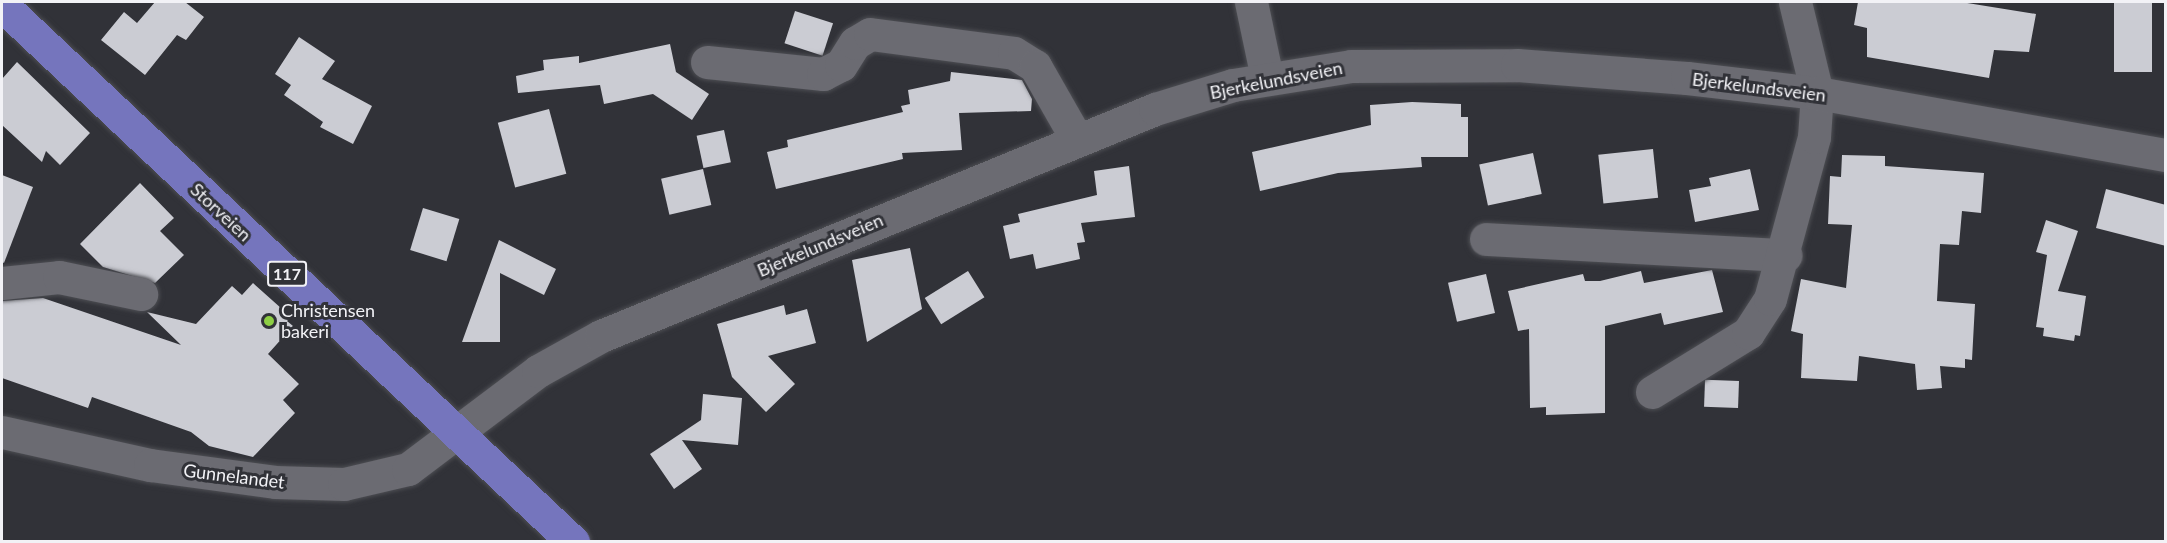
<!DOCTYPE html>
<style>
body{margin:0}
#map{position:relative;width:2167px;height:543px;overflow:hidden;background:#313238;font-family:Lato,sans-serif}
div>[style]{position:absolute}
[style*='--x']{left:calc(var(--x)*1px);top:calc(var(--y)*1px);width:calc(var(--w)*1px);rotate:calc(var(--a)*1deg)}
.building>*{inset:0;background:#cbccd3;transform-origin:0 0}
.roads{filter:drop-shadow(0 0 2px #4d4e53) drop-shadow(0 0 2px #4d4e53)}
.minor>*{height:33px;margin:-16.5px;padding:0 16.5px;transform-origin:16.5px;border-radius:16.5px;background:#6b6b72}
.major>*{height:33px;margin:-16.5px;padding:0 16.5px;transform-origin:16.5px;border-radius:16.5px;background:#7575bd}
.dots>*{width:16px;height:16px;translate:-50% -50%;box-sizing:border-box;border:3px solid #313238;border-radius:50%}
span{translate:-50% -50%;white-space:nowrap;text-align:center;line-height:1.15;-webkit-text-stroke:6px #313238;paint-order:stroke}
.shield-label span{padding:2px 4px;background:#313238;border:2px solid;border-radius:4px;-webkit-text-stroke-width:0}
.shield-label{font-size:16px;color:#f2f2f6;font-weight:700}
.street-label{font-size:18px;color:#f2f2f6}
.poi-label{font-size:18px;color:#f2f2f6}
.left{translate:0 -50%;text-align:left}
.frame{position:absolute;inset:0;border:3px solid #f2f2f6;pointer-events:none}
</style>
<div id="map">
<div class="building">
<i style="clip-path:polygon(155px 2px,185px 2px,204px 17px,186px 40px,177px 35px,145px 75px,101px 40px,124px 12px,137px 23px)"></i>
<i style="clip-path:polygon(1858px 2px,1961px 2px,2036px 14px,2029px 52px,1994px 50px,1989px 78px,1867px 57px,1867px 28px,1854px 25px)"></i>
<i style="left:2114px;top:2px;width:38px;height:70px"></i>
<i style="left:795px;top:11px;width:40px;height:34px;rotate:18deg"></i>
<i style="clip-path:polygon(299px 37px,335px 61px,322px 79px,372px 106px,353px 144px,320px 127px,323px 122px,284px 95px,291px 85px,275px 74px)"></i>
<i style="clip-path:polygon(670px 44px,676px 72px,709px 94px,692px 120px,653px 94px,604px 104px,600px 85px,518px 93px,516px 76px,544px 70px,543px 60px,579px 56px,579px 63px)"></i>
<i style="clip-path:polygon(17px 62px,90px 133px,60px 165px,46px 151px,42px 162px,2px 125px,2px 79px)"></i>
<i style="clip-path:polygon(951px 72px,1022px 80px,1032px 99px,1031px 111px,959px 113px,962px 150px,902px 153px,903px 159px,776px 189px,767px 152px,788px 147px,787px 140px,903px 112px,901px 106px,910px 104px,908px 90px,950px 81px)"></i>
<i style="clip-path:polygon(1412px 102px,1461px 104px,1461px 117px,1468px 117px,1468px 157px,1421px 157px,1422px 167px,1338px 173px,1260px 191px,1252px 152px,1371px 125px,1370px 105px)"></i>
<i style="left:549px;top:109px;width:67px;height:53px;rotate:75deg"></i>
<i style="left:724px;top:130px;width:33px;height:28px;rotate:78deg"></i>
<i style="left:1653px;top:149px;width:49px;height:55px;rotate:84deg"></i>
<i style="left:1533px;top:153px;width:42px;height:55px;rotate:78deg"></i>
<i style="clip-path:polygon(1842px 155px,1885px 156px,1885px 166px,1984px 173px,1981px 213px,1962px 211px,1959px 245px,1940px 244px,1937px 301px,1975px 304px,1972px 360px,1965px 359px,1965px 368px,1940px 366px,1942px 388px,1917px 390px,1915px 364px,1859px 356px,1857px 381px,1801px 378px,1803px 334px,1791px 331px,1801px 279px,1846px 288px,1852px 225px,1828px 224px,1830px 176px,1841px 177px)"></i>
<i style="clip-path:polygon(1129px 166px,1135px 217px,1081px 223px,1085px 242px,1077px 243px,1080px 259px,1036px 269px,1033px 254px,1010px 259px,1003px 226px,1020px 222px,1018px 214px,1097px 195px,1094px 171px)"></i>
<i style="left:703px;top:169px;width:37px;height:43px;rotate:77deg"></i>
<i style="clip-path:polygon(1750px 169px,1759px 210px,1695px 222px,1689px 190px,1711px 186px,1709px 178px)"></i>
<i style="clip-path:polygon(2px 175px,33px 187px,4px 263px,2px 262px)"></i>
<i style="clip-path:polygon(140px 183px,174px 218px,160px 231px,184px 255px,155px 283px,103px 267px,80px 244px)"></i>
<i style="clip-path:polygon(2106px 189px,2166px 205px,2166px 246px,2096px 228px)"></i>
<i style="left:423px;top:208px;width:38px;height:44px;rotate:17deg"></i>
<i style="clip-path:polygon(2046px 220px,2078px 231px,2058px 291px,2086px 296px,2080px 336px,2075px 335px,2074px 341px,2043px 336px,2044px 328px,2036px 327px,2047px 255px,2036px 252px)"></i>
<i style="clip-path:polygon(499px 240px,556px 269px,544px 295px,500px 273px,500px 342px,462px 342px)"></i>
<i style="clip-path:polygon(910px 248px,922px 309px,867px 342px,852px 260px)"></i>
<i style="clip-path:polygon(1712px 270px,1723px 312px,1664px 325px,1661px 313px,1605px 326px,1605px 413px,1546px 415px,1546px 407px,1530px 408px,1529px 329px,1518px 331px,1508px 291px,1583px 274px,1585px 281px,1600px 281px,1641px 271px,1644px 283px)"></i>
<i style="left:968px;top:271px;width:31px;height:51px;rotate:58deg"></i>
<i style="left:1486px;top:274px;width:40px;height:39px;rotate:77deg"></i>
<i style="clip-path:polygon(253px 283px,291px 317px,287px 321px,293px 326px,268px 354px,299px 384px,283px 400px,295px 413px,253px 457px,209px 446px,191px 432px,92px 397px,88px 408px,2px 378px,2px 301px,43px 298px,181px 345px,147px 312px,196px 324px,232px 286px,242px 295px)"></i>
<i style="clip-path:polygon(784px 305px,786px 315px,807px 309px,816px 343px,768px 356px,795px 384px,766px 412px,732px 377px,717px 324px)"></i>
<i style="left:1739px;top:381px;width:27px;height:34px;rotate:92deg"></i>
<i style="clip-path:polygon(703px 394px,742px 398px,738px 445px,682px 440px,702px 469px,674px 489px,650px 454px,701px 420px)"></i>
</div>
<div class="roads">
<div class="minor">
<i style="--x:1251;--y:2;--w:78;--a:78.1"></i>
<i style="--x:707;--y:62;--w:117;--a:5.9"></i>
<i style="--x:823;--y:74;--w:20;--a:-27"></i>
<i style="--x:841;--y:65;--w:26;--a:-58"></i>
<i style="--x:855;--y:43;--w:17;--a:-31"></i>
<i style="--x:870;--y:34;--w:145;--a:7.5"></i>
<i style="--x:1014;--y:53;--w:25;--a:32"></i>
<i style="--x:1035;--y:66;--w:83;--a:60.3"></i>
<i style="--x:1486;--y:239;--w:300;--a:3.1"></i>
<i style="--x:2;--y:283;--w:57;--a:-6"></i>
<i style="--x:59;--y:277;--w:84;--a:11.7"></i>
<i style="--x:1652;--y:392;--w:113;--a:-31.6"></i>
<i style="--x:1748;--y:333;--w:40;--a:-57.1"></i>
<i style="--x:1770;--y:299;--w:168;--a:-74.8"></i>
<i style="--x:1814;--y:137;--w:44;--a:-86.1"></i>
<i style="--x:1817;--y:93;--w:94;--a:-103.6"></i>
<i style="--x:2;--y:432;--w:152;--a:12.6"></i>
<i style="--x:150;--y:465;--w:126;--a:7.7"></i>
<i style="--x:275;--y:482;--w:69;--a:1.7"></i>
<i style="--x:344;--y:484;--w:66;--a:-13.2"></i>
<i style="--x:408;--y:469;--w:163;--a:-37"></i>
<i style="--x:538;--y:371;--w:72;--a:-29.1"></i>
<i style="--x:601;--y:336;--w:599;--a:-22.28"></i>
<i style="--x:1155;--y:109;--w:82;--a:-17.1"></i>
<i style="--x:1233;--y:85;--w:120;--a:-9.1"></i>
<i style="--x:1351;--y:66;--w:166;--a:-0.3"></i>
<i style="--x:1517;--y:65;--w:170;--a:4.4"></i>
<i style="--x:1687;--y:78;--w:131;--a:6.6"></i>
<i style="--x:1817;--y:93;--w:354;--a:10.1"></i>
</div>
<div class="major">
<i style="--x:2;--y:5;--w:784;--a:43.24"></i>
</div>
</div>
<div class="dots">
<i style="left:269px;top:321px;background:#8dce44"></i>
</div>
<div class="shield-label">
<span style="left:287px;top:274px">117</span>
</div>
<div class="street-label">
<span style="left:1276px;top:80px;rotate:-11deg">Bjerkelundsveien</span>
<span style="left:1759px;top:87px;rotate:7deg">Bjerkelundsveien</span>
<span style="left:221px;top:212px;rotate:43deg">Storveien</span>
<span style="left:820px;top:245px;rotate:-23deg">Bjerkelundsveien</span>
<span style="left:234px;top:476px;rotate:7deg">Gunnelandet</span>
</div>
<div class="poi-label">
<span class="left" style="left:281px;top:321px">Christensen<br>bakeri</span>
</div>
<div class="frame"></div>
</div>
